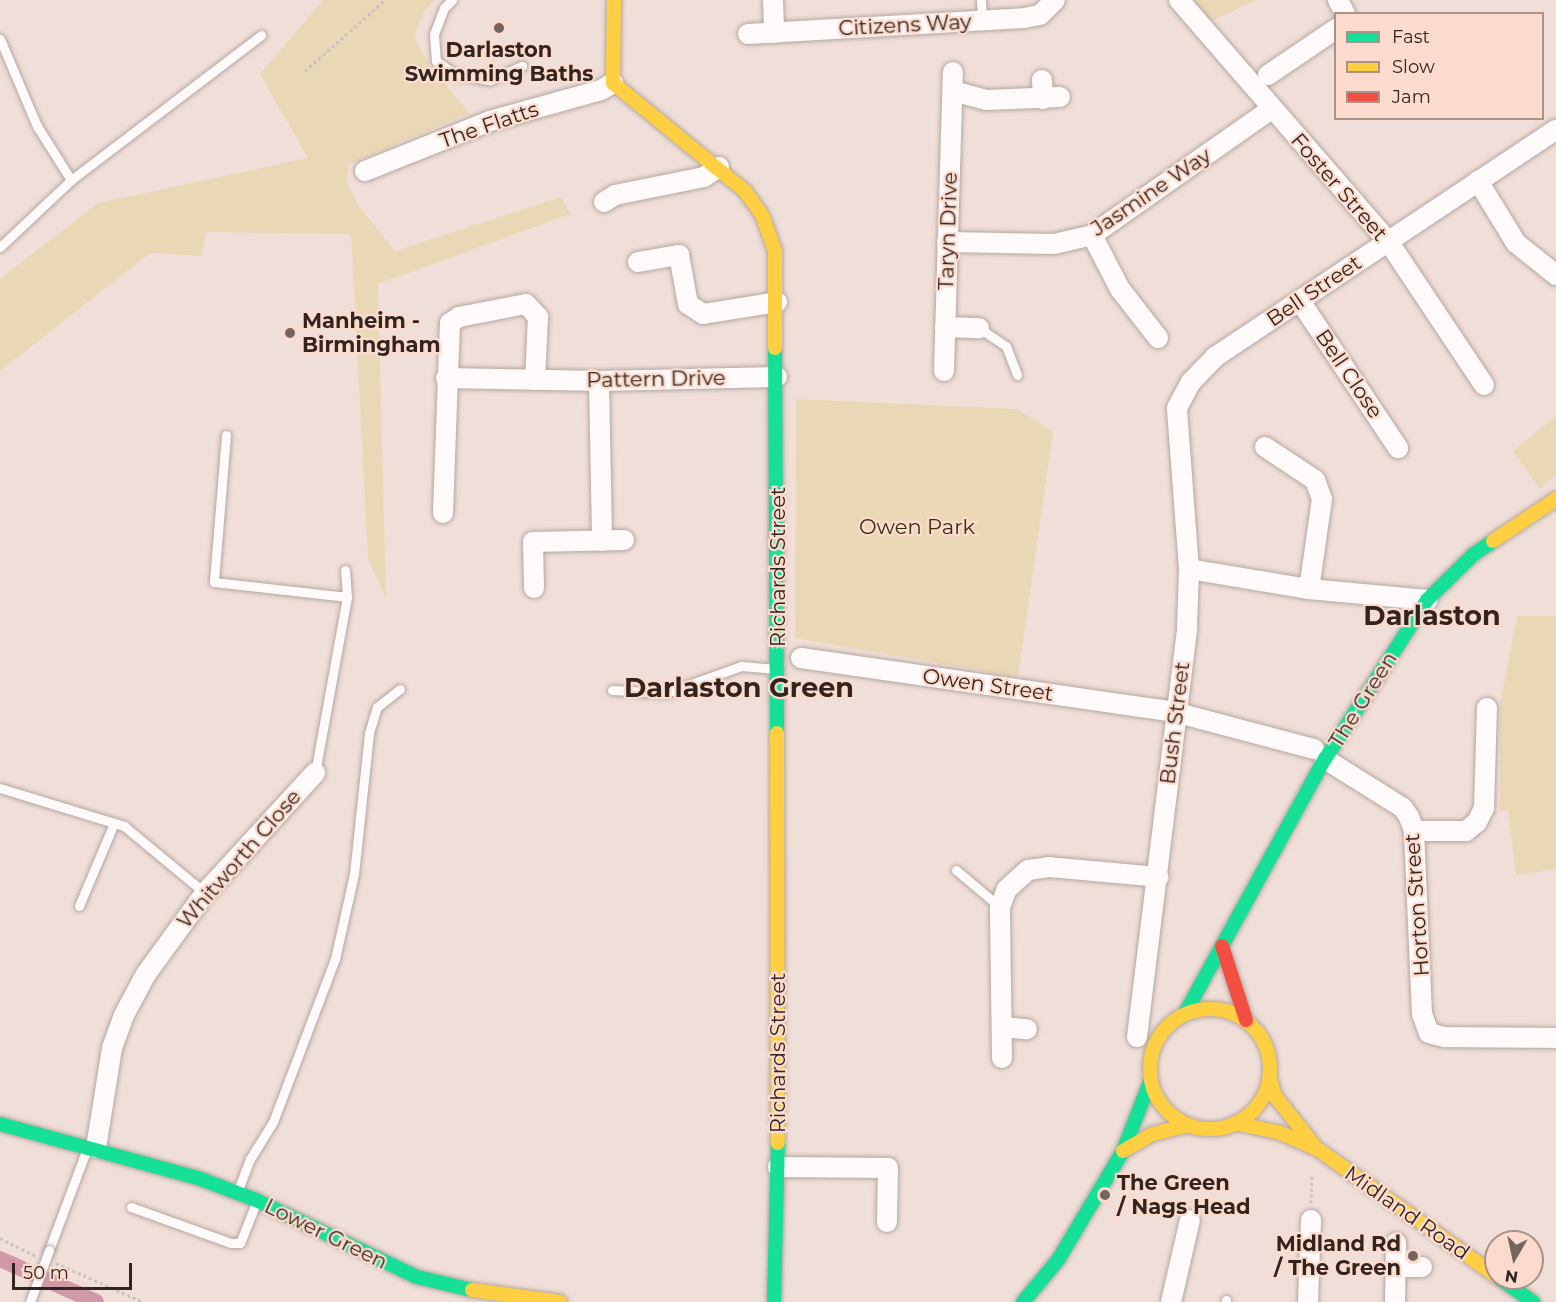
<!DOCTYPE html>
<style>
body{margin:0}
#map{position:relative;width:1556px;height:1302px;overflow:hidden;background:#f0dfd8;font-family:Montserrat,sans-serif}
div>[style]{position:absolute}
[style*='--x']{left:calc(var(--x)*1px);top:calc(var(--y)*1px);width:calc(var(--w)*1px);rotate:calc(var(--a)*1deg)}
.green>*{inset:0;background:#ead7b6}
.canal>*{height:16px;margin:-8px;padding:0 8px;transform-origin:8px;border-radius:8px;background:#d199a8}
.path>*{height:3px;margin-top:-1.5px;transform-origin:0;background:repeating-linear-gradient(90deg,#c9c3c0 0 3px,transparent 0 6px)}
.roads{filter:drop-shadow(0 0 2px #b5a7a1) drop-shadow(0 0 2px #b5a7a1)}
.lane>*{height:9px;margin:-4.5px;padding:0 4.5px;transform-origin:4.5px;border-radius:4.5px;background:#fdfaf9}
.street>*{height:20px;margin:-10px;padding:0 10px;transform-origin:10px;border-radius:10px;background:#fdfaf9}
.fast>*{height:14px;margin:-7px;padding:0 7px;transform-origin:7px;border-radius:7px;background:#16e098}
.slow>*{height:14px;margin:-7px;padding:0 7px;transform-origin:7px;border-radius:7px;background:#ffcf43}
.slow>.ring{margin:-7px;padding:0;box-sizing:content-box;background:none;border:14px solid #ffcf43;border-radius:50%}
.jam>*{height:14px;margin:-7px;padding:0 7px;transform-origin:7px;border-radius:7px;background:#f24e42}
.bridges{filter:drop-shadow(0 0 2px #b5a7a1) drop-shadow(0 0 2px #b5a7a1)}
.lane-bridge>*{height:9px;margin:-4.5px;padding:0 4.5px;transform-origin:4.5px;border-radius:4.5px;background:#fdfaf9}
.dots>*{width:16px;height:16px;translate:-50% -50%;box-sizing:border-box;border:3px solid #fbdbce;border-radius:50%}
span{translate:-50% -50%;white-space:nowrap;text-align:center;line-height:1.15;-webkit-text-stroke:4.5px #fbdbce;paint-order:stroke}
.street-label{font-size:21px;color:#32241e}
.poi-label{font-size:21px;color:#32241e;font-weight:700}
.left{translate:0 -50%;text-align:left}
.right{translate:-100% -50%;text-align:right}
.park-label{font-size:21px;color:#3a2e0e}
.district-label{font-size:27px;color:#32241e;font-weight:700}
.legend{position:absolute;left:1334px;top:12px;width:210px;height:108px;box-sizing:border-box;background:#fbdbce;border:2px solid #ab9288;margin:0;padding:8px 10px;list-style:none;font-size:18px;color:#32241e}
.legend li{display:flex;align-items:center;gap:12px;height:30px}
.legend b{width:30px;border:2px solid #ab9288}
.north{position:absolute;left:1484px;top:1230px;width:60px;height:60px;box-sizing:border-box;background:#fbdbce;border:2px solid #ab9288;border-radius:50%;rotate:189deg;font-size:16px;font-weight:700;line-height:24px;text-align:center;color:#32241e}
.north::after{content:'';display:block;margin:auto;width:21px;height:27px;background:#74655f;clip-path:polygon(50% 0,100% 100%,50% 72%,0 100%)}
.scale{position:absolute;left:12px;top:1263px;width:120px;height:27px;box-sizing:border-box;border:3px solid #32241e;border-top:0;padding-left:8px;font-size:18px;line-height:21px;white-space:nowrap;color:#32241e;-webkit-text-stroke:4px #fbdbce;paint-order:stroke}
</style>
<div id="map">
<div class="green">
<i style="clip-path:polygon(323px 0,435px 0,425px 10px,414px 36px,431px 68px,469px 113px,349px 164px,346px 180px,358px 205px,395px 251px,561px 197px,570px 214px,378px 284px,386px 599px,368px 558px,351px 234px,207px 232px,201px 256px,150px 253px,0 371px,0 279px,98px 203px,308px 158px,260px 74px)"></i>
<i style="clip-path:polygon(1188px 0,1256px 0,1207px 23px)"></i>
<i style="clip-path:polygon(796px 399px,1017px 409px,1053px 432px,1018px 677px,795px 638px)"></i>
<i style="clip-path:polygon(1556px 416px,1556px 475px,1540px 489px,1513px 451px)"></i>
<i style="clip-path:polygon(1517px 616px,1556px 616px,1556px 869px,1516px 875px,1508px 810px,1500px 811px,1500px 705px)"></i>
</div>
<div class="canal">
<i style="--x:0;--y:1259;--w:105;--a:24.1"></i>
</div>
<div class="path">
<i style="--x:305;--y:71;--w:107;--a:-41.6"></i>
<i style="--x:1311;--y:1203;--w:29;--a:-88"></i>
<i style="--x:0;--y:1238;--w:40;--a:26.6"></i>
<i style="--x:56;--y:1263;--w:95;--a:24.1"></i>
</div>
<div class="roads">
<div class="lane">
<i style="--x:452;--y:0;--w:11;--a:135"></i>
<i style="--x:444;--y:8;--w:28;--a:111"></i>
<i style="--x:434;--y:34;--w:27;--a:86"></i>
<i style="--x:436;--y:61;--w:23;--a:34"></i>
<i style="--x:455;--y:74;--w:36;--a:10"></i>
<i style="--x:490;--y:80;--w:35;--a:-24"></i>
<i style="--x:981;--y:0;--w:21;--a:87"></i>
<i style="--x:0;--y:39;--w:95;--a:67"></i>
<i style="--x:37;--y:126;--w:64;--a:57.8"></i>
<i style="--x:0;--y:247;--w:98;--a:-43.3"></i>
<i style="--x:71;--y:180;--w:239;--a:-37.3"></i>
<i style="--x:979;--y:328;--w:32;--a:34"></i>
<i style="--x:1006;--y:346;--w:31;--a:69"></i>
<i style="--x:226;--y:435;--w:147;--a:94.7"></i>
<i style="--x:214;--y:582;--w:134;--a:6.4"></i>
<i style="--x:612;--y:690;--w:54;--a:3.2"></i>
<i style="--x:666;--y:693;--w:80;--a:-19.8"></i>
<i style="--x:741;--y:666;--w:32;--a:5"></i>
<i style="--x:315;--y:773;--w:179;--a:-79.7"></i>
<i style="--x:347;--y:597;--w:27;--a:-94"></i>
<i style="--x:0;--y:788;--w:130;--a:17"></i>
<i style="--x:124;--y:826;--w:105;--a:39.6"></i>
<i style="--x:956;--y:870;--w:57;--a:40.1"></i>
<i style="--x:79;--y:906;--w:90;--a:-67.1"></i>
<i style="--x:238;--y:1190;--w:33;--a:-69"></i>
<i style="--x:250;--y:1159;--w:44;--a:-58.1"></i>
<i style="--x:273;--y:1122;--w:174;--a:-69.2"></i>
<i style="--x:335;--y:959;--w:87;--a:-77.4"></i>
<i style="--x:354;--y:874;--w:142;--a:-83.9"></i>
<i style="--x:369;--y:733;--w:27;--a:-73"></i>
<i style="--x:377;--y:707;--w:29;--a:-38"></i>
<i style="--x:131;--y:1207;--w:106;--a:19.8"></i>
<i style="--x:231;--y:1243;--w:9;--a:0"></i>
<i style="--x:240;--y:1243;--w:43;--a:-68.2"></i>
<i style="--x:49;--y:1250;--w:106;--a:-69.5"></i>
<i style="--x:1226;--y:1302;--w:2;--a:-90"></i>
</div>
<div class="street">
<i style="--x:773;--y:0;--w:33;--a:88"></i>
<i style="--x:1179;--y:0;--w:319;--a:49.1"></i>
<i style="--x:1388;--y:241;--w:173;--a:56.3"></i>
<i style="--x:1338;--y:0;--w:16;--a:63"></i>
<i style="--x:748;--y:34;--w:276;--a:-3.3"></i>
<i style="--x:1024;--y:18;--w:16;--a:-11"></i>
<i style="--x:1040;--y:15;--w:21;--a:-45"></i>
<i style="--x:1268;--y:75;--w:82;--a:-34.1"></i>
<i style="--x:1042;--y:80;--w:19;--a:87"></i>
<i style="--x:953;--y:91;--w:34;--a:15"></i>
<i style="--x:986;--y:100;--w:74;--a:-2.3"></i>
<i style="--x:365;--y:171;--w:135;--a:-21.8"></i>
<i style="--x:490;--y:121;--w:115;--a:-15.6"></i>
<i style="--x:601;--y:90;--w:14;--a:-30"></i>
<i style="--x:1478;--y:181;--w:73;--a:58.5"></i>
<i style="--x:1516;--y:243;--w:51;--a:38.7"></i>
<i style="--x:604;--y:202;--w:13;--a:-32"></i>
<i style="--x:615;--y:195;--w:91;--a:-11.4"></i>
<i style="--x:704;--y:177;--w:18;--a:-34"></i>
<i style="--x:1092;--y:235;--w:61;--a:62.6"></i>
<i style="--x:1120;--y:289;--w:62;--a:52.2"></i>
<i style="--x:947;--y:242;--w:107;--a:1.1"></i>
<i style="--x:1054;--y:244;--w:39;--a:-13"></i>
<i style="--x:1092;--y:235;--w:219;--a:-35.1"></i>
<i style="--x:638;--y:262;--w:42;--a:-9.7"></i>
<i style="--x:679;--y:255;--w:50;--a:79.6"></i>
<i style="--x:688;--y:304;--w:18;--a:34"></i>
<i style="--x:703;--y:314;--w:75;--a:-9.2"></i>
<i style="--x:1300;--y:301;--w:177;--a:56.3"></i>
<i style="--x:945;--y:327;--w:34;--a:2"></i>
<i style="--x:944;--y:371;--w:299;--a:-88.3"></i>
<i style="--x:446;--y:378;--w:153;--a:1.1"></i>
<i style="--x:599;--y:381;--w:178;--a:-1.3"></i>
<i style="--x:599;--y:381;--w:160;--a:88.9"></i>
<i style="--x:1265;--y:447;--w:60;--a:33.4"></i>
<i style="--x:1315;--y:480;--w:20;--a:70"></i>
<i style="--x:1322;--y:499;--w:91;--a:98.2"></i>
<i style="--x:443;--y:513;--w:190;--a:-87.9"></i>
<i style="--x:450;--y:323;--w:11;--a:-34"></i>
<i style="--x:459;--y:317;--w:68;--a:-11"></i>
<i style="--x:526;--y:304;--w:18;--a:47"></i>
<i style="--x:538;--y:317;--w:63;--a:92.7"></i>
<i style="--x:1189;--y:569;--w:122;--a:9.5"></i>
<i style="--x:1309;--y:589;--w:119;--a:5.3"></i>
<i style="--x:534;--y:588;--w:46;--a:-91.2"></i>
<i style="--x:533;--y:542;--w:91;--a:-1.3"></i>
<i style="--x:801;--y:658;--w:377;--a:8.2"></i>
<i style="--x:1174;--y:712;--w:145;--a:14.8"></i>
<i style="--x:1325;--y:759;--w:92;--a:32.1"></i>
<i style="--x:1403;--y:808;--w:11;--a:56"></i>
<i style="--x:1409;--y:817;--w:15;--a:70"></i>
<i style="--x:1414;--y:831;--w:183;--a:87.5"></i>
<i style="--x:1422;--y:1014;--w:20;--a:70"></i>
<i style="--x:1429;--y:1033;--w:16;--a:15"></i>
<i style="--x:1444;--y:1037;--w:112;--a:0.5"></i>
<i style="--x:1414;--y:831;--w:52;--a:0"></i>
<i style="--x:1466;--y:831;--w:14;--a:-39"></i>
<i style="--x:1477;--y:822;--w:16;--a:-63"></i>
<i style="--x:1484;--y:808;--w:100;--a:-88.3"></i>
<i style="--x:1002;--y:1027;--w:25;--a:5"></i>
<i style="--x:1137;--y:1037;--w:413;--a:-83"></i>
<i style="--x:1187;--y:627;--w:58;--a:-88"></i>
<i style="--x:1189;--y:569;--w:161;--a:-94.3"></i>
<i style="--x:1177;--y:408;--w:30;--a:-62"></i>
<i style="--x:1191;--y:382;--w:35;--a:-46"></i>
<i style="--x:1215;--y:357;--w:410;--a:-33.7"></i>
<i style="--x:1002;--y:1058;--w:151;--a:-90.8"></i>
<i style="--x:1000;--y:907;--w:19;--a:-69"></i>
<i style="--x:1007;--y:889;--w:28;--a:-42"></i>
<i style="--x:1028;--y:870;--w:21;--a:-8"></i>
<i style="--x:1049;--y:867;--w:110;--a:5.2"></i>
<i style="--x:96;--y:1148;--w:101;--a:-80.9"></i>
<i style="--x:112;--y:1048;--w:33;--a:-70"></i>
<i style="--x:123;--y:1017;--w:49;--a:-61.9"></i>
<i style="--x:146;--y:974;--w:100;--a:-53.9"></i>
<i style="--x:205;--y:893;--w:163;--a:-47.5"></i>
<i style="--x:778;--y:1167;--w:110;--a:0.5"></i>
<i style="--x:888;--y:1168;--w:54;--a:91.1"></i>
<i style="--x:1396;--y:1267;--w:26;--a:0"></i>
<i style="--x:1171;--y:1302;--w:84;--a:-77"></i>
<i style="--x:1308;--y:1302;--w:82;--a:-87.9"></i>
<i style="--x:1395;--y:1302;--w:59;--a:-89"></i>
</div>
<div class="fast">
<i style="--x:775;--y:348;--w:385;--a:89.7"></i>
<i style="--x:1184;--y:1015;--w:292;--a:-61.2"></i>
<i style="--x:1325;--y:759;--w:189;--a:-57.3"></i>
<i style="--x:1427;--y:600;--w:66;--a:-44.4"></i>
<i style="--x:1474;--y:554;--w:23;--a:-34"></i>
<i style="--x:0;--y:1124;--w:205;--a:15.3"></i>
<i style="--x:198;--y:1178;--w:62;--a:20.8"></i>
<i style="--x:256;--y:1200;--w:178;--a:25.6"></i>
<i style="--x:417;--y:1277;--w:57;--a:13.3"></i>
<i style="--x:1499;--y:1278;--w:42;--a:35.2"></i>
<i style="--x:774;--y:1302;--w:159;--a:-88.6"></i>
<i style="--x:1023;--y:1302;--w:55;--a:-50.2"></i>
<i style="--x:1058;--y:1260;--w:127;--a:-59.2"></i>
<i style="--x:1123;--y:1151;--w:77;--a:-68.7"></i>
</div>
<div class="slow">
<i style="--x:614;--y:0;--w:83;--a:90.7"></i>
<i style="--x:613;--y:83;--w:171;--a:39.3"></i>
<i style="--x:745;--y:191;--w:29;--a:55"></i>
<i style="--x:762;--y:215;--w:37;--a:70"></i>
<i style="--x:775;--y:250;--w:98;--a:90"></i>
<i style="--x:1493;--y:541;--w:76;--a:-33.7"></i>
<i style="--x:777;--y:733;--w:410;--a:89.9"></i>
<i class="ring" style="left:1150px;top:1009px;width:106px;height:106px"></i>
<i style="--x:1270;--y:1079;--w:18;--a:74"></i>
<i style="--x:1275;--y:1096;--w:61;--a:51.6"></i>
<i style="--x:1235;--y:1123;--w:47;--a:12.3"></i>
<i style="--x:1281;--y:1133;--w:42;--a:24.1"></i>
<i style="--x:1319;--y:1150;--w:217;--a:35.4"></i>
<i style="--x:1123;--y:1151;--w:34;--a:-30"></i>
<i style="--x:1153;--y:1134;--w:36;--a:-14"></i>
<i style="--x:472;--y:1290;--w:89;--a:7.8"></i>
</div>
<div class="jam">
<i style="--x:1222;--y:946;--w:78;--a:72"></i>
</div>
</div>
<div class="bridges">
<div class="lane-bridge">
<i style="--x:30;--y:1302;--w:55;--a:-69.9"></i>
</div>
</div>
<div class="dots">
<i style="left:499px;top:28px;background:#74655f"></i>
<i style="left:290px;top:333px;background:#74655f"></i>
<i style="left:1105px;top:1195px;background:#74655f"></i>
<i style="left:1413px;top:1256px;background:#74655f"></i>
</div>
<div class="street-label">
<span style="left:905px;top:25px;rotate:-3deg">Citizens Way</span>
<span style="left:489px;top:125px;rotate:-19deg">The Flatts</span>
<span style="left:1339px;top:187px;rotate:49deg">Foster Street</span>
<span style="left:1151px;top:192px;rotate:-34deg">Jasmine Way</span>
<span style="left:948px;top:231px;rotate:-88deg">Taryn Drive</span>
<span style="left:1314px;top:291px;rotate:-34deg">Bell Street</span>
<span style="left:1349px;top:374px;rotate:56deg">Bell Close</span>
<span style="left:656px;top:379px;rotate:-1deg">Pattern Drive</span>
<span style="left:778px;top:567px;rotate:-90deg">Richards Street</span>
<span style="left:988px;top:685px;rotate:8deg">Owen Street</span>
<span style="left:1363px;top:700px;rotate:-58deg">The Green</span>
<span style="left:1175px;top:723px;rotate:-83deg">Bush Street</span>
<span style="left:239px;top:859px;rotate:-49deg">Whitworth Close</span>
<span style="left:1417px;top:905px;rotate:-94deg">Horton Street</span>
<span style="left:778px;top:1053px;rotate:-90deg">Richards Street</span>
<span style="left:1407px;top:1213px;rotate:35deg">Midland Road</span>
<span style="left:326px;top:1234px;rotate:26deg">Lower Green</span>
</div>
<div class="poi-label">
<span style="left:499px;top:62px">Darlaston<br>Swimming Baths</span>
<span class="left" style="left:302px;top:333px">Manheim -<br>Birmingham</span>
<span class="left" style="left:1117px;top:1195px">The Green<br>/ Nags Head</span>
<span class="right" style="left:1401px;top:1256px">Midland Rd<br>/ The Green</span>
</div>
<div class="park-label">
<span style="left:917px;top:527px">Owen Park</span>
</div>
<div class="district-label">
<span style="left:1432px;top:616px">Darlaston</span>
<span style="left:739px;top:688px">Darlaston Green</span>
</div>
<ul class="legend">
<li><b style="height:8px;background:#16e098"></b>Fast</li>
<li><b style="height:8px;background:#ffcf43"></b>Slow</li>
<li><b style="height:8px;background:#f24e42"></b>Jam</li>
</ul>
<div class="north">N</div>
<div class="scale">50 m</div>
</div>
